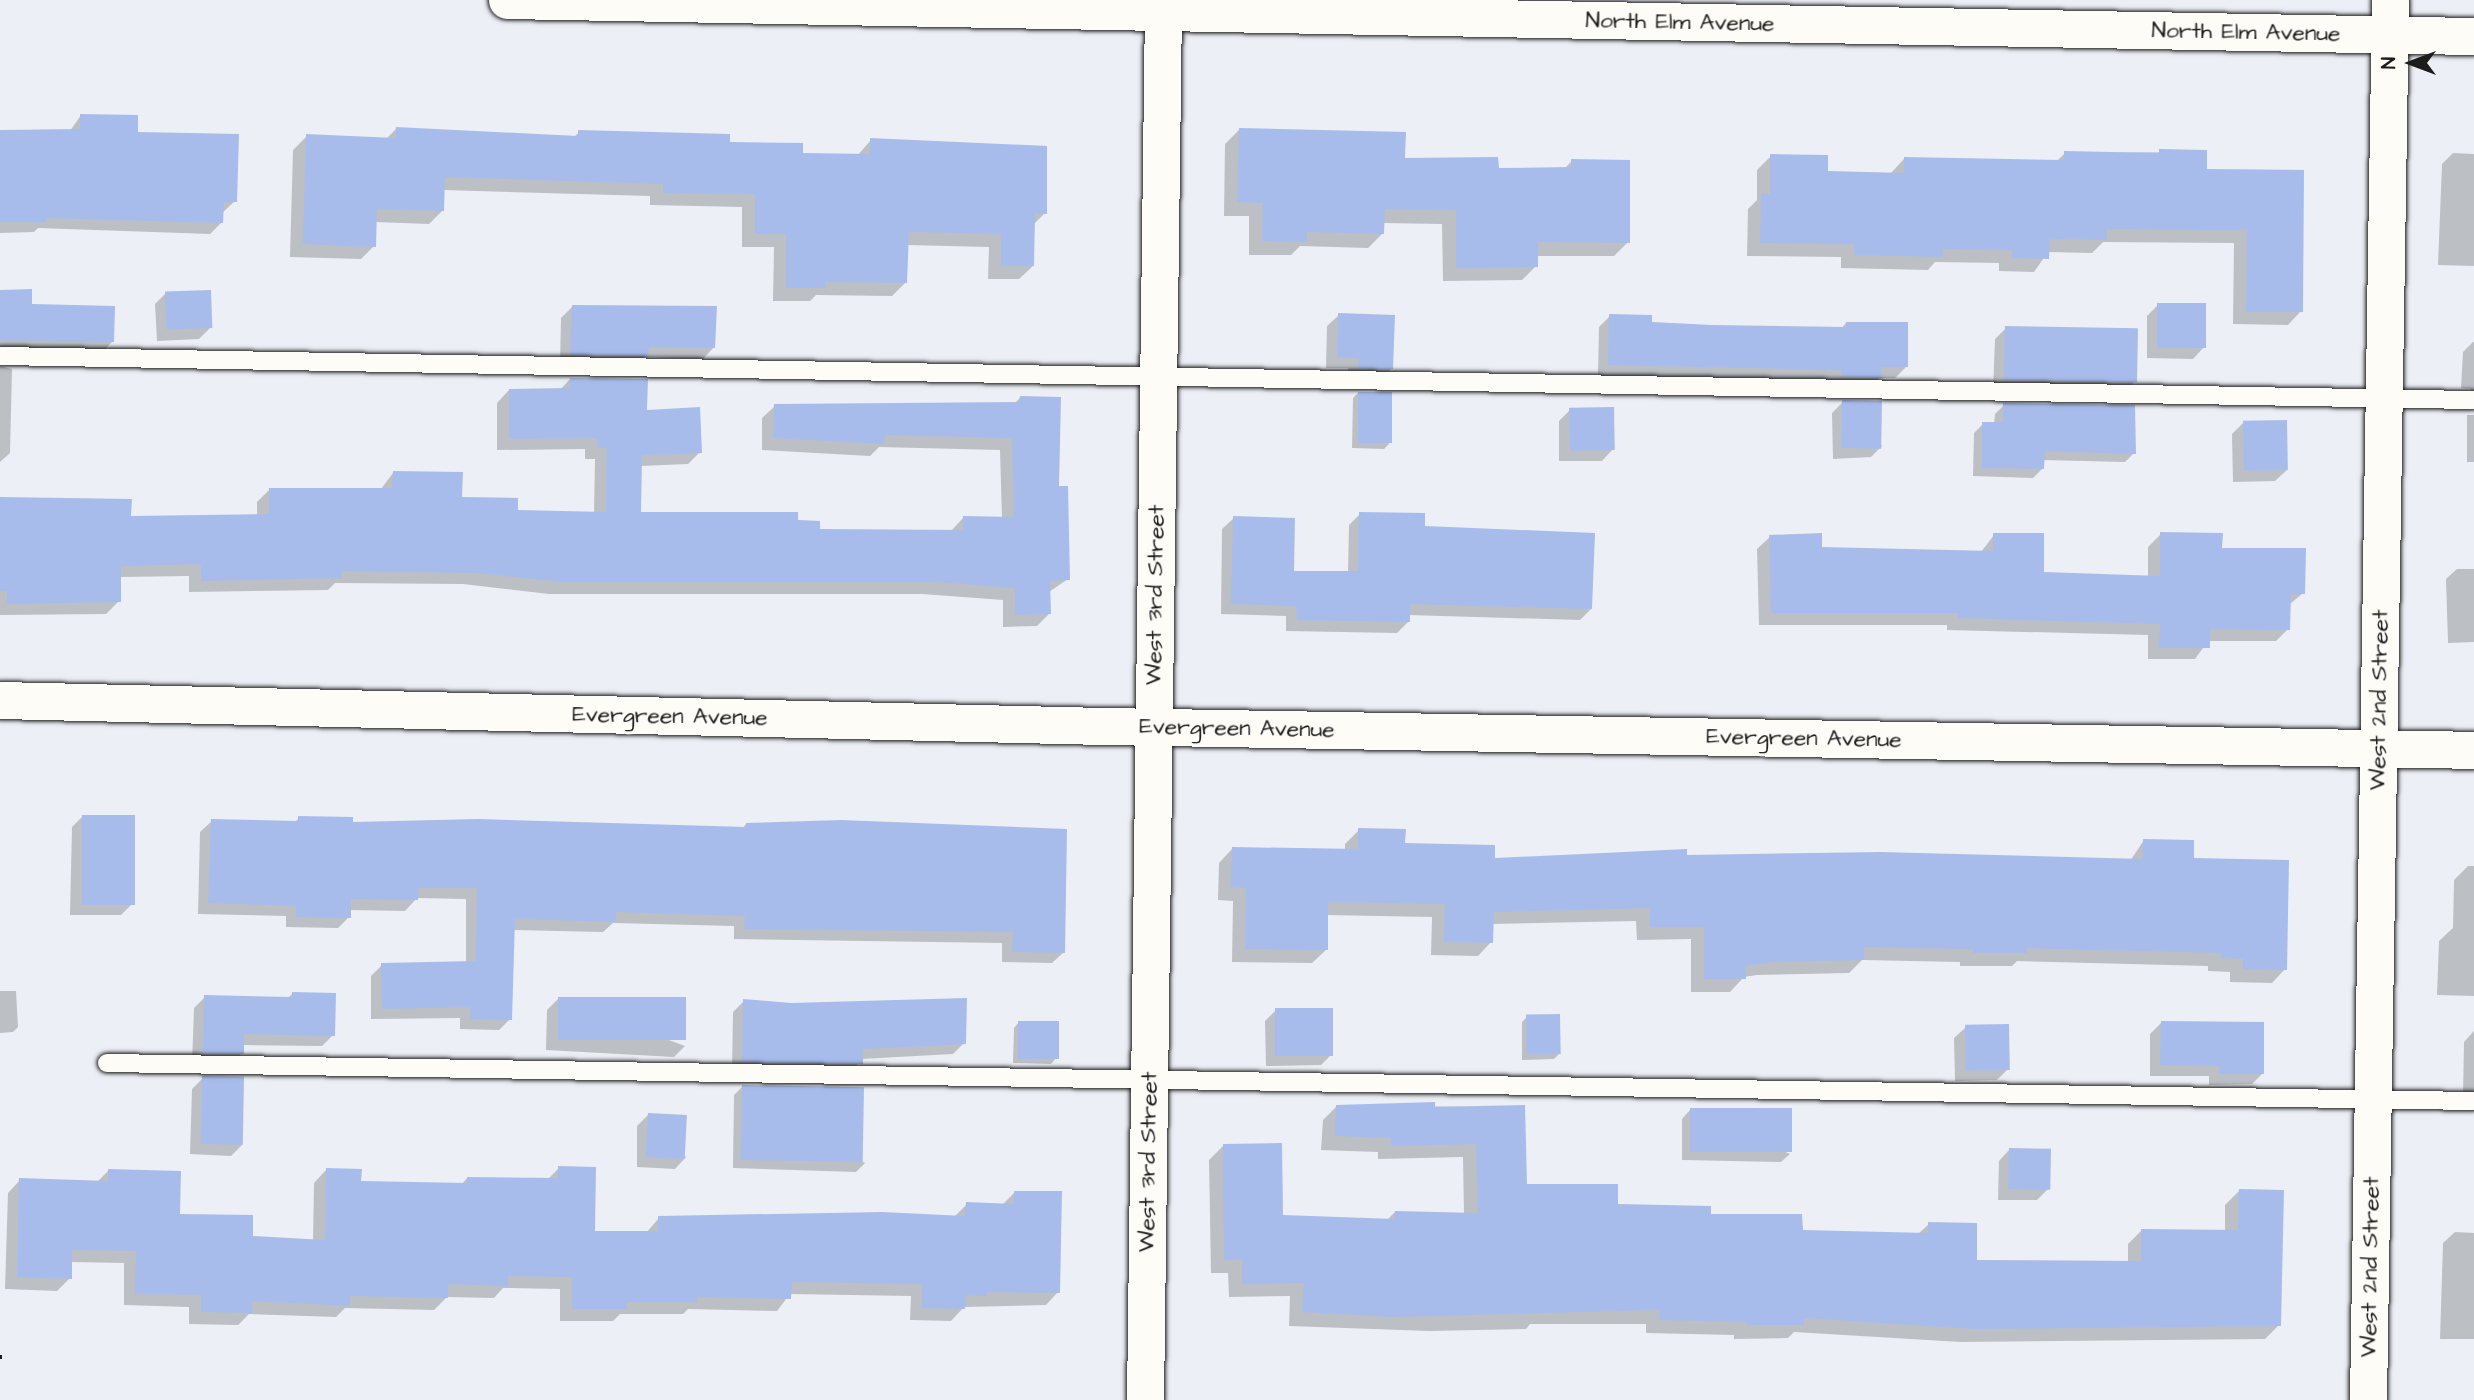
<!DOCTYPE html>
<style>
body{margin:0}
#map{position:relative;width:2474px;height:1400px;overflow:hidden;background:#eceff5;font-family:"Architects Daughter",sans-serif}
div>[style]{position:absolute}
[style*='--x']{left:calc(var(--x)*1px);top:calc(var(--y)*1px);width:calc(var(--w)*1px);rotate:calc(var(--a)*1deg)}
.shadow>*{inset:0;background:#0003;transform-origin:0 0}
.building>*{inset:0;background:#a8bceb;transform-origin:0 0}
.path>*{height:4.5px;margin-top:-2.25px;transform-origin:0;background:repeating-linear-gradient(90deg,#1c1c1c 0 2px,transparent 0 7px)}
.roads{filter:drop-shadow(0 0 2px #1c1c1c) drop-shadow(0 0 2px #1c1c1c)}
.service>*{height:18px;margin:-9px;padding:0 9px;transform-origin:9px;border-radius:9px;background:#fdfcf7}
.minor>*{height:37px;margin:-18.5px;padding:0 18.5px;transform-origin:18.5px;border-radius:18.5px;background:#fdfcf7}
span{translate:-50% -50%;white-space:nowrap;text-align:center;line-height:1.15;-webkit-text-stroke:6px #fdfcf7;paint-order:stroke}
.street-label{font-size:23px;color:#1c1c1c}
.north{position:absolute;left:2376px;top:28px;width:70px;height:70px;-webkit-text-stroke:5px #fdfcf7;paint-order:stroke;rotate:270deg;font-size:19px;font-weight:700;line-height:28px;text-align:center;color:#1c1c1c}
.north::after{content:'';display:block;margin:auto;width:24px;height:32px;background:#1c1c1c;clip-path:polygon(50% 0,100% 100%,50% 72%,0 100%)}
</style>
<div id="map">
<div class="shadow">
<i style="clip-path:polygon(81px 115px,136px 134px,235px 201px,222px 213px,221px 223px,210px 234px,38px 228px,34px 232px,0 233px,0 131px,70px 131px)"></i>
<i style="clip-path:polygon(396px 129px,573px 138px,579px 132px,801px 154px,857px 156px,871px 140px,1045px 213px,1033px 225px,1033px 266px,1019px 279px,988px 279px,989px 247px,907px 245px,906px 282px,892px 296px,816px 295px,810px 301px,773px 301px,774px 247px,742px 247px,742px 207px,650px 205px,650px 196px,443px 190px,442px 211px,429px 224px,375px 222px,374px 246px,361px 259px,290px 257px,293px 150px,307px 136px,386px 139px)"></i>
<i style="clip-path:polygon(1239px 130px,1403px 159px,1497px 170px,1564px 169px,1572px 161px,1628px 242px,1614px 256px,1536px 256px,1536px 266px,1522px 280px,1443px 281px,1442px 224px,1383px 223px,1383px 233px,1368px 248px,1300px 246px,1291px 255px,1249px 255px,1249px 216px,1224px 216px,1225px 144px)"></i>
<i style="clip-path:polygon(2205px 152px,2205px 171px,2303px 172px,2301px 311px,2288px 325px,2233px 324px,2234px 243px,2103px 242px,2092px 253px,2048px 252px,2034px 272px,1999px 271px,1999px 263px,1935px 262px,1928px 270px,1841px 268px,1841px 257px,1747px 256px,1748px 209px,1757px 200px,1757px 170px,1771px 156px,1826px 172px,1891px 173px,1904px 159px,2057px 161px,2065px 153px)"></i>
<i style="clip-path:polygon(2453px 153px,2474px 154px,2474px 266px,2438px 265px,2442px 164px)"></i>
<i style="clip-path:polygon(0 292px,30px 306px,112px 342px,103px 351px,0 354px)"></i>
<i style="clip-path:polygon(166px 293px,210px 328px,199px 339px,157px 341px,155px 304px)"></i>
<i style="clip-path:polygon(2158px 305px,2204px 347px,2193px 359px,2147px 358px,2147px 316px)"></i>
<i style="clip-path:polygon(572px 307px,714px 347px,703px 359px,645px 357px,636px 367px,560px 365px,561px 318px)"></i>
<i style="clip-path:polygon(1339px 315px,1391px 369px,1380px 380px,1348px 379px,1348px 368px,1326px 368px,1327px 326px)"></i>
<i style="clip-path:polygon(1610px 316px,1650px 324px,1841px 329px,1846px 323px,1906px 367px,1895px 378px,1879px 378px,1869px 388px,1598px 376px,1599px 327px)"></i>
<i style="clip-path:polygon(2006px 328px,2134px 382px,2123px 393px,1993px 391px,1995px 339px)"></i>
<i style="clip-path:polygon(2473px 342px,2474px 342px,2474px 403px,2471px 389px,2461px 388px,2463px 352px)"></i>
<i style="clip-path:polygon(0 366px,12px 369px,10px 453px,0 462px)"></i>
<i style="clip-path:polygon(570px 379px,645px 412px,700px 452px,688px 464px,640px 466px,639px 514px,796px 522px,819px 531px,952px 530px,964px 517px,1002px 519px,1000px 450px,879px 447px,870px 456px,762px 450px,762px 418px,775px 406px,1014px 404px,1020px 398px,1057px 488px,1068px 579px,1049px 592px,1049px 614px,1037px 626px,1003px 627px,1003px 600px,922px 594px,549px 594px,463px 584px,335px 583px,328px 590px,189px 592px,189px 576px,119px 577px,119px 601px,106px 614px,0 615px,0 499px,130px 518px,257px 516px,257px 502px,270px 489px,381px 489px,393px 473px,460px 499px,516px 512px,594px 514px,595px 459px,585px 459px,585px 449px,497px 450px,497px 403px,509px 390px,560px 390px)"></i>
<i style="clip-path:polygon(1358px 393px,1389px 444px,1384px 449px,1352px 448px,1353px 398px)"></i>
<i style="clip-path:polygon(1843px 402px,1882px 446px,1871px 457px,1833px 459px,1832px 413px)"></i>
<i style="clip-path:polygon(2004px 405px,2134px 453px,2125px 462px,2043px 460px,2042px 469px,2033px 478px,1973px 476px,1974px 433px,1983px 424px,1994px 424px,1995px 414px)"></i>
<i style="clip-path:polygon(1570px 410px,1613px 449px,1602px 461px,1559px 461px,1559px 421px)"></i>
<i style="left:2474px;top:415px;width:47px;height:7px;rotate:90deg"></i>
<i style="clip-path:polygon(2243px 423px,2287px 470px,2275px 481px,2233px 482px,2232px 434px)"></i>
<i style="clip-path:polygon(1360px 514px,1423px 527px,1591px 609px,1580px 620px,1408px 615px,1408px 622px,1397px 633px,1286px 631px,1286px 616px,1221px 614px,1222px 529px,1234px 518px,1292px 573px,1348px 573px,1349px 525px)"></i>
<i style="clip-path:polygon(2161px 534px,2221px 549px,2303px 593px,2289px 605px,2288px 629px,2276px 641px,2208px 641px,2195px 659px,2148px 659px,2148px 635px,1947px 630px,1947px 625px,1759px 625px,1757px 549px,1770px 537px,1820px 549px,1981px 552px,1994px 535px,2042px 573px,2148px 577px,2148px 547px)"></i>
<i style="clip-path:polygon(2457px 569px,2474px 569px,2474px 642px,2448px 643px,2446px 579px)"></i>
<i style="clip-path:polygon(83px 816px,132px 904px,121px 915px,70px 915px,72px 827px)"></i>
<i style="clip-path:polygon(299px 818px,351px 824px,742px 829px,746px 824px,1064px 952px,1052px 963px,1002px 962px,1002px 943px,734px 939px,734px 926px,613px 923px,603px 932px,513px 930px,510px 1019px,499px 1030px,460px 1029px,460px 1018px,371px 1019px,371px 976px,382px 965px,466px 963px,466px 899px,417px 898px,405px 911px,349px 910px,349px 917px,338px 928px,286px 927px,286px 916px,198px 914px,200px 832px,212px 821px,294px 823px)"></i>
<i style="clip-path:polygon(1359px 830px,1404px 845px,1493px 860px,2130px 861px,2144px 840px,2192px 860px,2285px 969px,2272px 983px,2230px 982px,2230px 972px,2208px 971px,2208px 966px,2017px 961px,2012px 966px,1960px 966px,1960px 962px,1862px 960px,1849px 973px,1757px 975px,1744px 977px,1730px 992px,1691px 992px,1691px 939px,1637px 940px,1636px 921px,1492px 924px,1491px 942px,1478px 956px,1431px 955px,1432px 917px,1326px 915px,1326px 950px,1312px 963px,1232px 962px,1233px 901px,1218px 900px,1219px 863px,1232px 849px,1345px 851px,1345px 844px)"></i>
<i style="clip-path:polygon(2468px 866px,2474px 866px,2474px 996px,2437px 995px,2439px 941px,2453px 928px,2454px 880px)"></i>
<i style="clip-path:polygon(0 991px,16px 991px,18px 1027px,13px 1032px,0 1033px)"></i>
<i style="clip-path:polygon(293px 993px,333px 1035px,322px 1046px,243px 1045px,242px 1053px,231px 1064px,192px 1064px,194px 1008px,205px 997px,287px 999px)"></i>
<i style="clip-path:polygon(558px 999px,685px 1046px,674px 1057px,546px 1050px,547px 1010px)"></i>
<i style="clip-path:polygon(744px 1001px,964px 1043px,953px 1054px,861px 1059px,850px 1074px,732px 1072px,733px 1012px)"></i>
<i style="clip-path:polygon(1276px 1010px,1332px 1054px,1321px 1065px,1266px 1066px,1265px 1021px)"></i>
<i style="clip-path:polygon(1527px 1017px,1559px 1054px,1554px 1059px,1522px 1060px,1522px 1022px)"></i>
<i style="clip-path:polygon(1019px 1022px,1056px 1058px,1051px 1064px,1013px 1063px,1014px 1028px)"></i>
<i style="clip-path:polygon(2161px 1023px,2263px 1073px,2252px 1084px,2209px 1085px,2209px 1076px,2150px 1076px,2150px 1034px)"></i>
<i style="clip-path:polygon(1966px 1027px,2008px 1069px,1997px 1080px,1955px 1081px,1954px 1038px)"></i>
<i style="clip-path:polygon(2474px 1031px,2474px 1096px,2463px 1096px,2464px 1042px)"></i>
<i style="clip-path:polygon(203px 1078px,242px 1145px,231px 1156px,190px 1154px,192px 1089px)"></i>
<i style="clip-path:polygon(743px 1086px,865px 1163px,856px 1172px,733px 1168px,734px 1095px)"></i>
<i style="clip-path:polygon(1337px 1106px,1523px 1107px,1525px 1186px,1616px 1206px,1801px 1231px,1918px 1234px,1929px 1224px,1975px 1262px,2128px 1263px,2128px 1244px,2142px 1230px,2225px 1232px,2225px 1205px,2239px 1191px,2279px 1325px,2265px 1339px,1961px 1342px,1794px 1332px,1788px 1338px,1734px 1339px,1734px 1335px,1646px 1333px,1646px 1324px,1530px 1324px,1526px 1329px,1429px 1331px,1289px 1326px,1290px 1296px,1229px 1297px,1228px 1273px,1211px 1273px,1209px 1160px,1223px 1146px,1281px 1217px,1387px 1220px,1395px 1212px,1464px 1215px,1463px 1157px,1378px 1159px,1378px 1152px,1321px 1150px,1323px 1120px)"></i>
<i style="clip-path:polygon(1690px 1110px,1790px 1154px,1781px 1162px,1682px 1160px,1682px 1119px)"></i>
<i style="clip-path:polygon(648px 1115px,686px 1157px,675px 1169px,637px 1167px,637px 1126px)"></i>
<i style="clip-path:polygon(2010px 1149px,2048px 1189px,2037px 1200px,1998px 1200px,1999px 1161px)"></i>
<i style="clip-path:polygon(559px 1168px,593px 1232px,646px 1233px,659px 1218px,954px 1217px,967px 1204px,1002px 1205px,1014px 1193px,1058px 1292px,1046px 1305px,964px 1307px,951px 1321px,910px 1320px,911px 1296px,790px 1294px,777px 1311px,688px 1309px,683px 1314px,620px 1314px,613px 1321px,560px 1321px,560px 1289px,503px 1288px,494px 1298px,447px 1297px,434px 1310px,345px 1308px,336px 1317px,249px 1314px,238px 1325px,189px 1324px,189px 1307px,124px 1305px,124px 1263px,70px 1262px,70px 1278px,57px 1291px,5px 1289px,8px 1193px,20px 1180px,97px 1182px,108px 1171px,178px 1215px,251px 1238px,313px 1241px,314px 1183px,326px 1170px,360px 1183px,462px 1184px,467px 1178px,547px 1180px)"></i>
<i style="clip-path:polygon(2455px 1232px,2474px 1233px,2474px 1339px,2440px 1339px,2443px 1243px)"></i>
</div>
<div class="building">
<i style="clip-path:polygon(80px 114px,138px 115px,138px 132px,239px 134px,237px 202px,224px 202px,223px 223px,46px 218px,47px 222px,0 222px,0 130px,80px 129px)"></i>
<i style="clip-path:polygon(396px 127px,578px 136px,578px 130px,730px 134px,730px 142px,803px 143px,803px 153px,870px 154px,870px 138px,1047px 146px,1047px 214px,1035px 213px,1034px 266px,1001px 266px,1001px 234px,909px 232px,907px 283px,825px 282px,825px 288px,786px 288px,786px 234px,755px 234px,755px 194px,663px 193px,663px 184px,445px 177px,444px 211px,377px 209px,376px 247px,303px 244px,306px 134px,395px 138px)"></i>
<i style="clip-path:polygon(1239px 128px,1406px 132px,1405px 158px,1498px 157px,1499px 168px,1571px 167px,1571px 159px,1630px 160px,1630px 243px,1538px 242px,1538px 267px,1456px 268px,1456px 210px,1385px 209px,1384px 234px,1307px 232px,1307px 242px,1262px 241px,1263px 203px,1237px 202px)"></i>
<i style="clip-path:polygon(2159px 149px,2207px 150px,2207px 169px,2304px 170px,2303px 312px,2246px 312px,2247px 230px,2107px 229px,2107px 240px,2050px 239px,2049px 259px,2012px 258px,2012px 250px,1943px 249px,1943px 257px,1854px 255px,1854px 244px,1760px 243px,1761px 194px,1770px 194px,1770px 154px,1828px 155px,1828px 171px,1904px 173px,1904px 157px,2064px 160px,2064px 151px,2159px 153px)"></i>
<i style="clip-path:polygon(32px 289px,32px 304px,115px 306px,114px 342px,0 340px,0 290px)"></i>
<i style="left:211px;top:290px;width:38px;height:46px;rotate:88deg"></i>
<i style="left:2157px;top:303px;width:49px;height:45px"></i>
<i style="clip-path:polygon(572px 305px,717px 306px,715px 348px,649px 347px,648px 356px,570px 355px)"></i>
<i style="clip-path:polygon(1338px 313px,1395px 315px,1393px 369px,1358px 369px,1359px 358px,1337px 357px)"></i>
<i style="clip-path:polygon(1609px 314px,1652px 315px,1652px 322px,1712px 325px,1846px 327px,1846px 322px,1908px 322px,1908px 367px,1881px 367px,1882px 378px,1842px 377px,1841px 370px,1608px 365px)"></i>
<i style="left:2005px;top:326px;width:133px;height:54px;rotate:1deg"></i>
<i style="clip-path:polygon(570px 378px,648px 379px,647px 410px,700px 407px,702px 453px,642px 455px,641px 512px,798px 512px,798px 520px,820px 521px,820px 529px,963px 530px,963px 516px,1014px 517px,1012px 438px,885px 435px,884px 444px,773px 438px,774px 404px,1019px 402px,1020px 396px,1061px 397px,1059px 486px,1068px 486px,1070px 580px,1050px 581px,1051px 614px,1015px 615px,1015px 588px,936px 582px,563px 582px,476px 573px,342px 571px,342px 578px,201px 581px,201px 564px,121px 566px,121px 602px,7px 604px,7px 591px,0 591px,0 497px,132px 499px,131px 516px,269px 514px,269px 488px,392px 488px,393px 471px,463px 472px,462px 497px,518px 498px,518px 510px,606px 512px,607px 448px,597px 447px,597px 438px,509px 439px,509px 389px,569px 388px)"></i>
<i style="left:1358px;top:392px;width:34px;height:51px"></i>
<i style="left:1842px;top:400px;width:40px;height:48px;rotate:1deg"></i>
<i style="clip-path:polygon(2003px 403px,2135px 405px,2136px 454px,2045px 451px,2044px 469px,1982px 468px,1982px 422px,2003px 422px)"></i>
<i style="left:1614px;top:407px;width:43px;height:45px;rotate:89deg"></i>
<i style="left:2287px;top:420px;width:50px;height:44px;rotate:89deg"></i>
<i style="clip-path:polygon(1359px 512px,1425px 513px,1425px 526px,1595px 533px,1592px 609px,1410px 604px,1410px 622px,1297px 620px,1296px 606px,1231px 604px,1233px 516px,1295px 518px,1294px 571px,1358px 571px)"></i>
<i style="clip-path:polygon(2160px 532px,2223px 533px,2222px 548px,2306px 548px,2305px 594px,2291px 594px,2290px 630px,2210px 629px,2210px 648px,2159px 648px,2160px 624px,1958px 618px,1958px 613px,1771px 613px,1769px 535px,1822px 533px,1822px 547px,1993px 551px,1993px 533px,2044px 533px,2044px 572px,2160px 576px)"></i>
<i style="left:82px;top:815px;width:53px;height:90px"></i>
<i style="clip-path:polygon(298px 816px,353px 817px,353px 822px,478px 819px,746px 827px,746px 823px,841px 820px,1067px 829px,1065px 953px,1012px 952px,1013px 932px,744px 929px,745px 916px,616px 912px,616px 922px,515px 919px,512px 1020px,470px 1019px,470px 1007px,382px 1009px,381px 963px,476px 961px,477px 888px,419px 888px,418px 900px,351px 899px,351px 918px,296px 917px,296px 906px,208px 903px,211px 819px,298px 821px)"></i>
<i style="clip-path:polygon(1358px 828px,1406px 829px,1405px 843px,1495px 845px,1495px 858px,1687px 849px,1687px 855px,1880px 852px,2143px 859px,2143px 839px,2194px 840px,2194px 858px,2289px 860px,2287px 970px,2243px 969px,2243px 959px,2221px 958px,2221px 953px,2027px 948px,2027px 953px,1973px 953px,1973px 949px,1864px 947px,1864px 960px,1772px 962px,1745px 966px,1746px 979px,1704px 979px,1704px 927px,1650px 927px,1649px 908px,1494px 912px,1493px 943px,1444px 942px,1445px 904px,1328px 902px,1328px 950px,1245px 949px,1246px 888px,1231px 887px,1232px 847px,1358px 849px)"></i>
<i style="clip-path:polygon(292px 992px,336px 993px,335px 1036px,244px 1034px,244px 1054px,203px 1053px,204px 995px,292px 997px)"></i>
<i style="left:558px;top:997px;width:128px;height:43px"></i>
<i style="clip-path:polygon(967px 998px,966px 1044px,863px 1049px,863px 1064px,742px 1062px,743px 999px,791px 1003px)"></i>
<i style="left:1275px;top:1008px;width:58px;height:48px"></i>
<i style="left:1560px;top:1014px;width:40px;height:34px;rotate:89deg"></i>
<i style="left:1018px;top:1021px;width:41px;height:38px"></i>
<i style="clip-path:polygon(2161px 1021px,2264px 1022px,2264px 1074px,2219px 1074px,2219px 1066px,2160px 1065px)"></i>
<i style="left:2009px;top:1024px;width:46px;height:44px;rotate:89deg"></i>
<i style="left:202px;top:1076px;width:42px;height:68px;rotate:1deg"></i>
<i style="left:742px;top:1085px;width:122px;height:75px;rotate:1deg"></i>
<i style="clip-path:polygon(1435px 1102px,1435px 1107px,1525px 1105px,1527px 1184px,1618px 1184px,1618px 1204px,1711px 1206px,1711px 1214px,1802px 1214px,1803px 1230px,1928px 1233px,1928px 1222px,1977px 1223px,1977px 1260px,2141px 1261px,2141px 1229px,2238px 1230px,2239px 1189px,2284px 1190px,2281px 1326px,1976px 1329px,1804px 1318px,1804px 1325px,1747px 1325px,1747px 1322px,1659px 1320px,1660px 1310px,1392px 1317px,1302px 1312px,1304px 1283px,1242px 1284px,1242px 1259px,1224px 1260px,1223px 1144px,1282px 1143px,1283px 1215px,1394px 1219px,1395px 1211px,1478px 1213px,1476px 1144px,1391px 1146px,1391px 1138px,1335px 1136px,1336px 1105px)"></i>
<i style="left:1690px;top:1108px;width:102px;height:44px"></i>
<i style="left:648px;top:1113px;width:39px;height:44px;rotate:3deg"></i>
<i style="left:2009px;top:1148px;width:42px;height:41px;rotate:1deg"></i>
<i style="clip-path:polygon(558px 1166px,596px 1167px,595px 1231px,658px 1231px,658px 1216px,882px 1212px,965px 1216px,966px 1202px,1014px 1204px,1014px 1191px,1062px 1191px,1060px 1293px,987px 1292px,987px 1296px,966px 1295px,965px 1309px,922px 1308px,922px 1284px,792px 1282px,791px 1299px,697px 1297px,697px 1302px,627px 1302px,627px 1309px,572px 1309px,572px 1277px,508px 1276px,508px 1286px,448px 1284px,448px 1298px,350px 1296px,350px 1306px,252px 1301px,252px 1313px,201px 1312px,201px 1295px,135px 1294px,136px 1251px,72px 1250px,72px 1279px,17px 1277px,19px 1178px,108px 1181px,108px 1169px,181px 1171px,180px 1214px,253px 1215px,253px 1236px,325px 1240px,326px 1168px,362px 1169px,361px 1181px,467px 1183px,467px 1177px,558px 1178px)"></i>
</div>
<div class="path">
<i style="--x:0;--y:1357;--w:6;--a:0"></i>
</div>
<div class="roads">
<div class="service">
<i style="--x:0;--y:356;--w:2474;--a:1.02"></i>
<i style="--x:107;--y:1063;--w:2367;--a:0.92"></i>
</div>
<div class="minor">
<i style="--x:507;--y:0;--w:1967;--a:1.05"></i>
<i style="--x:0;--y:700;--w:1105;--a:1.35"></i>
<i style="--x:1105;--y:726;--w:1369;--a:1"></i>
<i style="--x:1145;--y:1400;--w:1400;--a:-89.26"></i>
<i style="--x:2368;--y:1400;--w:1400;--a:-89.1"></i>
</div>
</div>
<div class="street-label">
<span style="left:1680px;top:22px;rotate:1deg">North Elm Avenue</span>
<span style="left:2246px;top:32px;rotate:1deg">North Elm Avenue</span>
<span style="left:1155px;top:595px;rotate:-89deg">West 3rd Street</span>
<span style="left:2379px;top:700px;rotate:-89deg">West 2nd Street</span>
<span style="left:670px;top:716px;rotate:1deg">Evergreen Avenue</span>
<span style="left:1237px;top:728px;rotate:1deg">Evergreen Avenue</span>
<span style="left:1804px;top:738px;rotate:1deg">Evergreen Avenue</span>
<span style="left:1148px;top:1162px;rotate:-89deg">West 3rd Street</span>
<span style="left:2370px;top:1267px;rotate:-89deg">West 2nd Street</span>
</div>
<div class="north">N</div>
</div>
